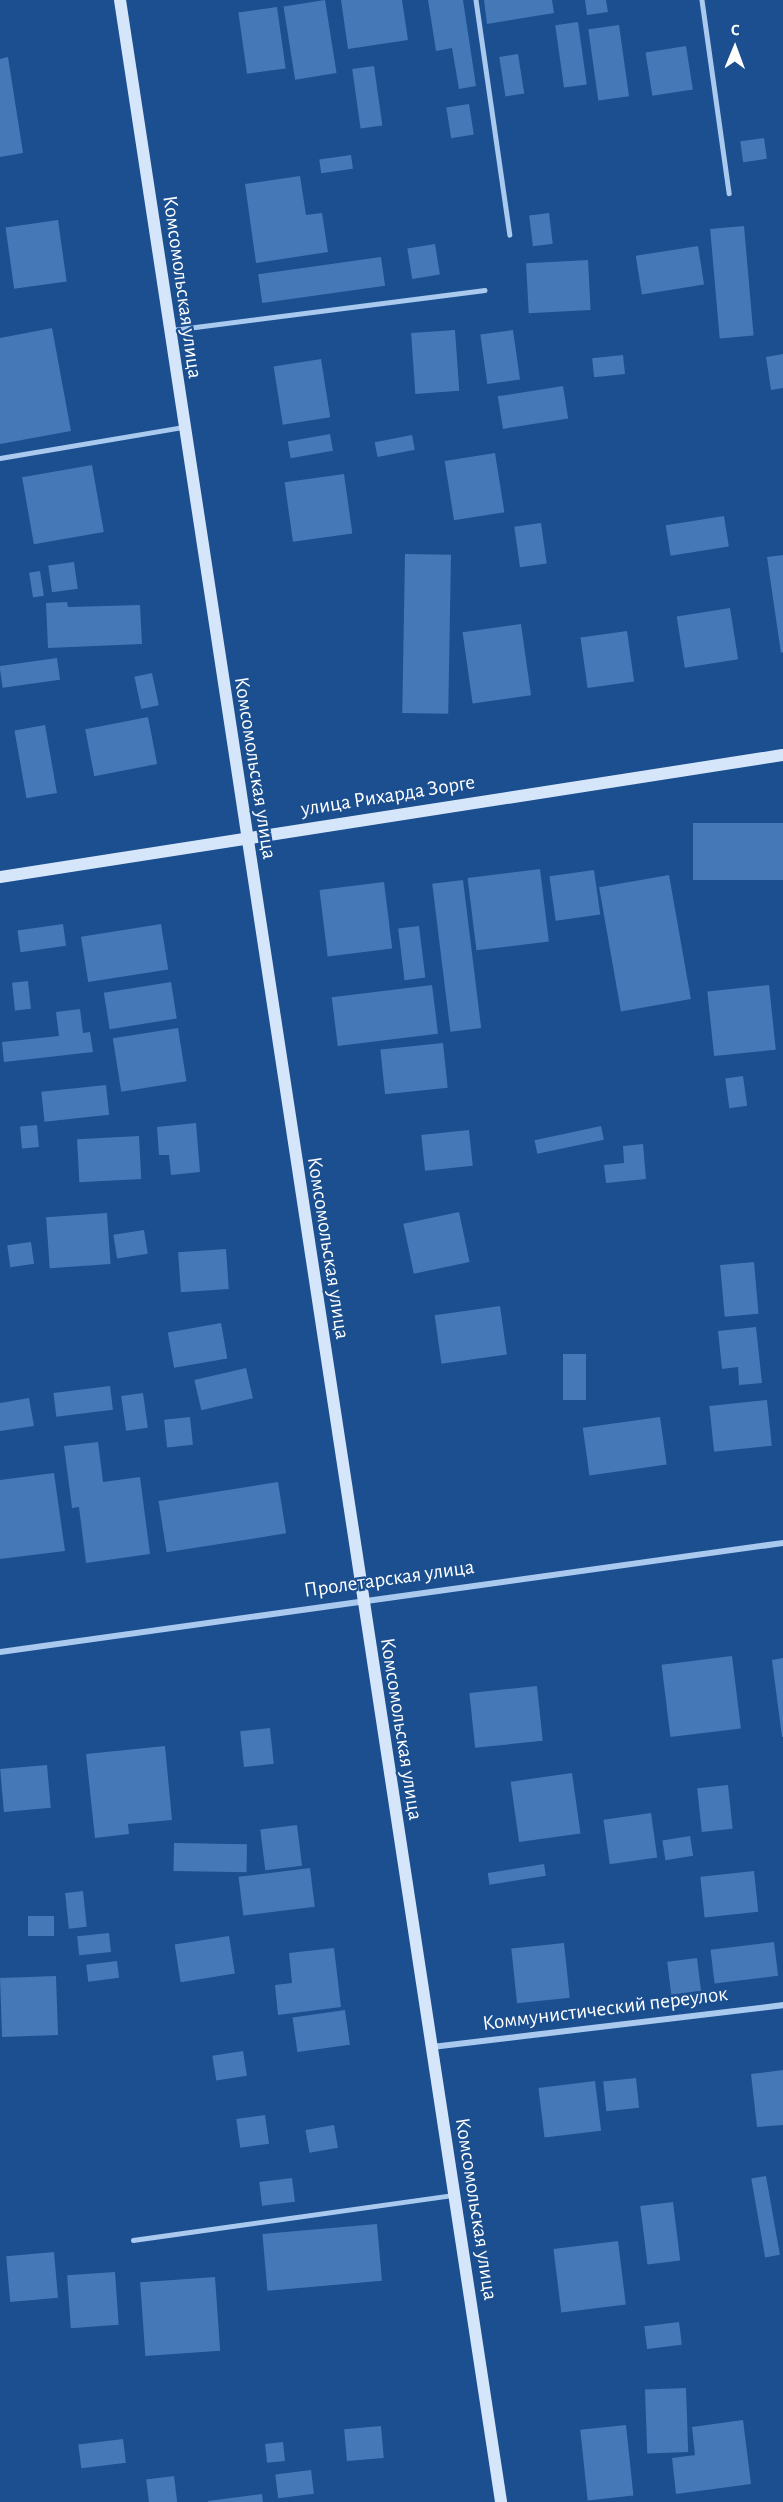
<!DOCTYPE html>
<meta charset="utf-8">
<style>
body{margin:0}
#map{position:relative;width:783px;height:2502px;overflow:hidden;background:#1b4f8f;font-family:"Alegreya Sans",sans-serif}
div>[style]{position:absolute}
[style*='--x']{left:calc(var(--x)*1px);top:calc(var(--y)*1px);width:calc(var(--w)*1px);rotate:calc(var(--a)*1deg)}
.building>*{inset:0;background:#4478b7;transform-origin:0 0}
.lane>*{height:4.5px;margin:-2.25px;padding:0 2.25px;transform-origin:2.25px;border-radius:2.25px;background:#a9c9ee}
.street>*{height:6px;margin:-3px;padding:0 3px;transform-origin:3px;border-radius:3px;background:#a9c9ee}
.secondary>*{height:12px;margin:-6px;padding:0 6px;transform-origin:6px;border-radius:6px;background:#d6e6fa}
span{translate:-50% -50%;white-space:nowrap;text-align:center;line-height:1.15;-webkit-text-stroke:4.5px #1b4f8f;paint-order:stroke}
.street-label{font-size:21px;color:#fff}
.north{position:absolute;left:705px;top:18px;width:60px;height:60px;-webkit-text-stroke:4px #1b4f8f;paint-order:stroke;rotate:1deg;font-size:16px;font-weight:700;line-height:24px;text-align:center;color:#fff}
.north::after{content:'';display:block;margin:auto;width:21px;height:27px;background:#fff;clip-path:polygon(50% 0,100% 100%,50% 72%,0 100%)}
</style>
<div id="map">
<div class="building">
<i style="left:325px;top:0;width:74px;height:42px;rotate:81deg"></i>
<i style="clip-path:polygon(341px 0,402px 0,408px 40px,348px 49px)"></i>
<i style="clip-path:polygon(428px 0,463px 0,476px 86px,459px 89px,452px 48px,436px 51px)"></i>
<i style="clip-path:polygon(484px 0,552px 0,554px 13px,487px 24px)"></i>
<i style="clip-path:polygon(585px 0,606px 0,608px 12px,587px 15px)"></i>
<i style="left:277px;top:7px;width:62px;height:39px;rotate:82deg"></i>
<i style="left:578px;top:22px;width:63px;height:23px;rotate:82deg"></i>
<i style="left:619px;top:25px;width:72px;height:31px;rotate:82deg"></i>
<i style="left:686px;top:46px;width:44px;height:41px;rotate:81deg"></i>
<i style="left:518px;top:54px;width:40px;height:19px;rotate:81deg"></i>
<i style="clip-path:polygon(8px 57px,23px 153px,0 157px,0 59px)"></i>
<i style="left:374px;top:66px;width:60px;height:22px;rotate:82deg"></i>
<i style="left:469px;top:104px;width:31px;height:23px;rotate:81deg"></i>
<i style="left:764px;top:138px;width:21px;height:24px;rotate:82deg"></i>
<i style="left:351px;top:155px;width:14px;height:32px;rotate:82deg"></i>
<i style="clip-path:polygon(300px 176px,306px 215px,322px 213px,328px 252px,256px 263px,245px 184px)"></i>
<i style="left:549px;top:213px;width:31px;height:20px;rotate:83deg"></i>
<i style="left:58px;top:220px;width:62px;height:53px;rotate:82deg"></i>
<i style="left:744px;top:226px;width:110px;height:34px;rotate:85deg"></i>
<i style="left:435px;top:244px;width:31px;height:28px;rotate:81deg"></i>
<i style="left:698px;top:246px;width:39px;height:63px;rotate:81deg"></i>
<i style="left:381px;top:257px;width:29px;height:124px;rotate:82deg"></i>
<i style="left:588px;top:260px;width:50px;height:62px;rotate:87deg"></i>
<i style="clip-path:polygon(52px 328px,71px 431px,0 444px,0 338px)"></i>
<i style="left:455px;top:330px;width:61px;height:44px;rotate:86deg"></i>
<i style="left:513px;top:330px;width:50px;height:33px;rotate:82deg"></i>
<i style="clip-path:polygon(783px 354px,783px 388px,771px 390px,766px 357px)"></i>
<i style="left:623px;top:355px;width:19px;height:31px;rotate:84deg"></i>
<i style="left:321px;top:359px;width:59px;height:48px;rotate:81deg"></i>
<i style="left:563px;top:386px;width:33px;height:66px;rotate:81deg"></i>
<i style="left:330px;top:434px;width:17px;height:43px;rotate:80deg"></i>
<i style="left:412px;top:435px;width:15px;height:38px;rotate:79deg"></i>
<i style="left:495px;top:453px;width:60px;height:51px;rotate:81deg"></i>
<i style="left:92px;top:465px;width:68px;height:71px;rotate:80deg"></i>
<i style="left:344px;top:474px;width:60px;height:60px;rotate:82deg"></i>
<i style="left:724px;top:516px;width:31px;height:59px;rotate:81deg"></i>
<i style="left:541px;top:523px;width:41px;height:27px;rotate:82deg"></i>
<i style="left:405px;top:554px;width:46px;height:159px;rotate:1deg"></i>
<i style="clip-path:polygon(783px 555px,783px 652px,781px 653px,767px 557px)"></i>
<i style="left:74px;top:562px;width:27px;height:26px;rotate:82deg"></i>
<i style="left:40px;top:571px;width:25px;height:11px;rotate:81deg"></i>
<i style="clip-path:polygon(67px 602px,68px 607px,140px 605px,142px 644px,48px 648px,46px 603px)"></i>
<i style="left:730px;top:608px;width:52px;height:54px;rotate:81deg"></i>
<i style="left:521px;top:624px;width:72px;height:59px;rotate:82deg"></i>
<i style="left:627px;top:631px;width:51px;height:47px;rotate:82deg"></i>
<i style="left:57px;top:658px;width:22px;height:58px;rotate:82deg"></i>
<i style="left:152px;top:673px;width:33px;height:18px;rotate:78deg"></i>
<i style="left:148px;top:717px;width:48px;height:64px;rotate:79deg"></i>
<i style="left:45px;top:725px;width:69px;height:31px;rotate:80deg"></i>
<i style="left:783px;top:823px;width:57px;height:90px;rotate:90deg"></i>
<i style="left:540px;top:869px;width:73px;height:73px;rotate:83deg"></i>
<i style="left:594px;top:870px;width:45px;height:45px;rotate:82deg"></i>
<i style="left:669px;top:875px;width:126px;height:71px;rotate:80deg"></i>
<i style="left:463px;top:880px;width:149px;height:31px;rotate:83deg"></i>
<i style="left:384px;top:882px;width:67px;height:65px;rotate:83deg"></i>
<i style="left:63px;top:924px;width:22px;height:46px;rotate:82deg"></i>
<i style="left:161px;top:924px;width:46px;height:81px;rotate:81deg"></i>
<i style="left:419px;top:926px;width:52px;height:21px;rotate:83deg"></i>
<i style="left:28px;top:981px;width:28px;height:16px;rotate:84deg"></i>
<i style="left:171px;top:982px;width:37px;height:68px;rotate:81deg"></i>
<i style="left:432px;top:985px;width:49px;height:101px;rotate:83deg"></i>
<i style="left:769px;top:985px;width:65px;height:62px;rotate:84deg"></i>
<i style="clip-path:polygon(80px 1009px,83px 1033px,90px 1032px,93px 1052px,4px 1062px,2px 1042px,59px 1036px,56px 1012px)"></i>
<i style="left:178px;top:1028px;width:54px;height:66px;rotate:81deg"></i>
<i style="left:443px;top:1043px;width:45px;height:63px;rotate:84deg"></i>
<i style="left:743px;top:1076px;width:30px;height:18px;rotate:82deg"></i>
<i style="left:106px;top:1085px;width:30px;height:65px;rotate:84deg"></i>
<i style="clip-path:polygon(196px 1123px,200px 1172px,171px 1175px,169px 1155px,159px 1155px,157px 1127px)"></i>
<i style="left:37px;top:1125px;width:22px;height:17px;rotate:85deg"></i>
<i style="left:601px;top:1126px;width:14px;height:68px;rotate:78deg"></i>
<i style="left:469px;top:1130px;width:36px;height:48px;rotate:84deg"></i>
<i style="left:139px;top:1136px;width:43px;height:62px;rotate:87deg"></i>
<i style="clip-path:polygon(643px 1144px,646px 1179px,606px 1183px,604px 1165px,624px 1163px,623px 1146px)"></i>
<i style="left:459px;top:1212px;width:51px;height:57px;rotate:78deg"></i>
<i style="left:107px;top:1213px;width:51px;height:61px;rotate:86deg"></i>
<i style="left:144px;top:1230px;width:24px;height:31px;rotate:81deg"></i>
<i style="left:31px;top:1242px;width:22px;height:24px;rotate:82deg"></i>
<i style="left:226px;top:1249px;width:40px;height:48px;rotate:86deg"></i>
<i style="left:754px;top:1262px;width:52px;height:34px;rotate:85deg"></i>
<i style="left:500px;top:1306px;width:49px;height:66px;rotate:82deg"></i>
<i style="left:221px;top:1323px;width:36px;height:54px;rotate:80deg"></i>
<i style="clip-path:polygon(756px 1327px,762px 1383px,739px 1385px,738px 1367px,722px 1369px,718px 1331px)"></i>
<i style="left:563px;top:1354px;width:23px;height:46px"></i>
<i style="left:246px;top:1368px;width:31px;height:53px;rotate:77deg"></i>
<i style="left:110px;top:1386px;width:24px;height:57px;rotate:83deg"></i>
<i style="left:143px;top:1393px;width:35px;height:22px;rotate:82deg"></i>
<i style="clip-path:polygon(29px 1398px,34px 1426px,0 1431px,0 1403px)"></i>
<i style="left:767px;top:1400px;width:46px;height:58px;rotate:84deg"></i>
<i style="left:190px;top:1417px;width:28px;height:26px;rotate:84deg"></i>
<i style="left:660px;top:1417px;width:48px;height:78px;rotate:82deg"></i>
<i style="clip-path:polygon(98px 1442px,103px 1482px,140px 1477px,150px 1554px,86px 1563px,79px 1507px,72px 1508px,64px 1446px)"></i>
<i style="clip-path:polygon(54px 1473px,65px 1551px,0 1559px,0 1480px)"></i>
<i style="left:278px;top:1482px;width:52px;height:121px;rotate:81deg"></i>
<i style="left:732px;top:1656px;width:73px;height:71px;rotate:83deg"></i>
<i style="clip-path:polygon(783px 1658px,783px 1737px,782px 1737px,772px 1660px)"></i>
<i style="left:537px;top:1686px;width:55px;height:68px;rotate:84deg"></i>
<i style="left:270px;top:1728px;width:36px;height:30px;rotate:84deg"></i>
<i style="clip-path:polygon(165px 1746px,172px 1820px,128px 1824px,129px 1834px,95px 1838px,86px 1754px)"></i>
<i style="left:47px;top:1765px;width:43px;height:47px;rotate:85deg"></i>
<i style="left:572px;top:1773px;width:61px;height:62px;rotate:82deg"></i>
<i style="left:728px;top:1785px;width:44px;height:31px;rotate:84deg"></i>
<i style="left:651px;top:1813px;width:45px;height:48px;rotate:82deg"></i>
<i style="left:297px;top:1825px;width:41px;height:37px;rotate:83deg"></i>
<i style="left:690px;top:1836px;width:20px;height:28px;rotate:81deg"></i>
<i style="left:174px;top:1843px;width:73px;height:28px;rotate:1deg"></i>
<i style="left:544px;top:1864px;width:12px;height:57px;rotate:81deg"></i>
<i style="left:310px;top:1868px;width:39px;height:72px;rotate:83deg"></i>
<i style="left:754px;top:1871px;width:41px;height:54px;rotate:84deg"></i>
<i style="left:83px;top:1891px;width:36px;height:18px;rotate:84deg"></i>
<i style="left:28px;top:1916px;width:26px;height:20px"></i>
<i style="left:109px;top:1933px;width:19px;height:32px;rotate:84deg"></i>
<i style="left:229px;top:1936px;width:38px;height:55px;rotate:81deg"></i>
<i style="left:774px;top:1942px;width:34px;height:64px;rotate:83deg"></i>
<i style="left:564px;top:1943px;width:55px;height:53px;rotate:84deg"></i>
<i style="clip-path:polygon(334px 1948px,341px 2007px,278px 2015px,275px 1985px,292px 1983px,289px 1953px)"></i>
<i style="left:697px;top:1958px;width:33px;height:30px;rotate:83deg"></i>
<i style="left:117px;top:1961px;width:17px;height:31px;rotate:83deg"></i>
<i style="left:56px;top:1976px;width:59px;height:56px;rotate:88deg"></i>
<i style="left:345px;top:2010px;width:35px;height:53px;rotate:82deg"></i>
<i style="left:243px;top:2051px;width:25px;height:31px;rotate:81deg"></i>
<i style="clip-path:polygon(783px 2070px,783px 2125px,757px 2127px,751px 2074px)"></i>
<i style="left:636px;top:2078px;width:30px;height:33px;rotate:84deg"></i>
<i style="left:595px;top:2081px;width:50px;height:57px;rotate:83deg"></i>
<i style="left:265px;top:2115px;width:29px;height:29px;rotate:82deg"></i>
<i style="left:334px;top:2125px;width:23px;height:29px;rotate:80deg"></i>
<i style="left:766px;top:2176px;width:80px;height:15px;rotate:80deg"></i>
<i style="left:292px;top:2178px;width:24px;height:33px;rotate:83deg"></i>
<i style="left:673px;top:2202px;width:59px;height:33px;rotate:83deg"></i>
<i style="left:377px;top:2224px;width:57px;height:115px;rotate:85deg"></i>
<i style="left:618px;top:2241px;width:64px;height:65px;rotate:83deg"></i>
<i style="left:54px;top:2252px;width:46px;height:48px;rotate:85deg"></i>
<i style="left:115px;top:2272px;width:53px;height:48px;rotate:86deg"></i>
<i style="left:215px;top:2277px;width:74px;height:75px;rotate:86deg"></i>
<i style="left:679px;top:2322px;width:23px;height:35px;rotate:83deg"></i>
<i style="left:686px;top:2388px;width:64px;height:41px;rotate:88deg"></i>
<i style="clip-path:polygon(743px 2420px,751px 2484px,676px 2494px,672px 2458px,695px 2455px,692px 2427px)"></i>
<i style="left:626px;top:2425px;width:71px;height:46px;rotate:84deg"></i>
<i style="left:381px;top:2426px;width:32px;height:37px;rotate:85deg"></i>
<i style="left:123px;top:2439px;width:24px;height:45px;rotate:83deg"></i>
<i style="left:283px;top:2442px;width:19px;height:18px;rotate:84deg"></i>
<i style="left:311px;top:2470px;width:24px;height:36px;rotate:83deg"></i>
<i style="left:174px;top:2476px;width:26px;height:28px;rotate:83deg"></i>
<i style="clip-path:polygon(262px 2494px,263px 2502px,208px 2502px,208px 2501px)"></i>
</div>
<div class="lane">
<i style="--x:476;--y:0;--w:237;--a:81.8"></i>
<i style="--x:702;--y:0;--w:195;--a:82"></i>
<i style="--x:172;--y:330;--w:315;--a:-7.3"></i>
<i style="--x:0;--y:458;--w:186;--a:-9.6"></i>
<i style="--x:133;--y:2240;--w:322;--a:-8"></i>
</div>
<div class="street">
<i style="--x:0;--y:1652;--w:791;--a:-7.93"></i>
<i style="--x:432;--y:2047;--w:354;--a:-6.8"></i>
</div>
<div class="secondary">
<i style="--x:120;--y:0;--w:2531;--a:81.34"></i>
<i style="--x:0;--y:877;--w:792;--a:-8.86"></i>
</div>
<div class="street-label">
<span style="left:182px;top:287px;rotate:82deg">Комсомольская улица</span>
<span style="left:255px;top:768px;rotate:81deg">Комсомольская улица</span>
<span style="left:388px;top:796px;rotate:-9deg">улица Рихарда Зорге</span>
<span style="left:328px;top:1248px;rotate:81deg">Комсомольская улица</span>
<span style="left:389px;top:1579px;rotate:-8deg">Пролетарская улица</span>
<span style="left:401px;top:1729px;rotate:81deg">Комсомольская улица</span>
<span style="left:605px;top:2009px;rotate:-7deg">Коммунистический переулок</span>
<span style="left:476px;top:2209px;rotate:81deg">Комсомольская улица</span>
</div>
<div class="north">С</div>
</div>
